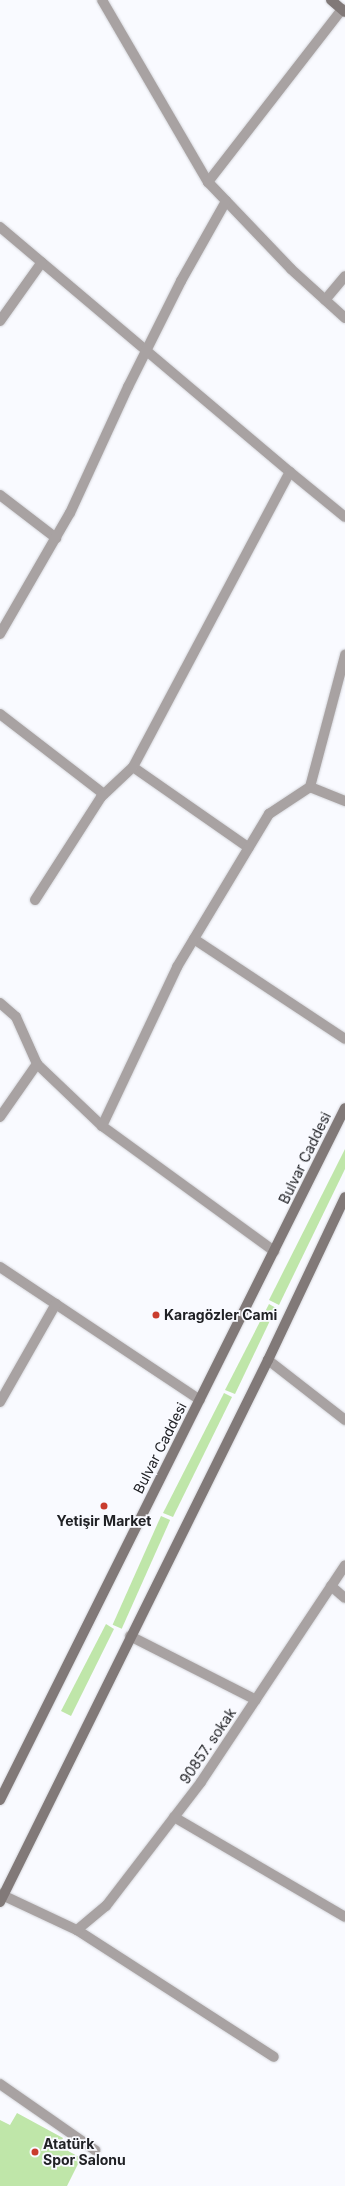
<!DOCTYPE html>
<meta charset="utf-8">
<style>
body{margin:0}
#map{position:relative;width:345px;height:2186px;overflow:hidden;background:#f9faff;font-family:Inter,sans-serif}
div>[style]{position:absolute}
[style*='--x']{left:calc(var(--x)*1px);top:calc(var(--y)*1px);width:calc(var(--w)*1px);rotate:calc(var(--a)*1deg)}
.green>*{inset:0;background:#bfe6a9;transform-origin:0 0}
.roads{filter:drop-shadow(0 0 1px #d6d7dc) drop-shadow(0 0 1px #d6d7dc)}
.street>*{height:10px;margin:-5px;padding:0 5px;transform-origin:5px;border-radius:5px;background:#a8a2a2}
.secondary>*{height:10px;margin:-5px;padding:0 5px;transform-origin:5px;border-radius:5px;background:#817978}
.dots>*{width:11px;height:11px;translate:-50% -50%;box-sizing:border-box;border:2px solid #f9faff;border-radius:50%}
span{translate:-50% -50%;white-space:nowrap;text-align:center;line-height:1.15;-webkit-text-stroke:3.5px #f9faff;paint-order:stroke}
.street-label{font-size:14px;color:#202125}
.poi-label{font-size:14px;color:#202125;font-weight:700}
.left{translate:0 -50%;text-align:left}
</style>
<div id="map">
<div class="green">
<i style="clip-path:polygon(345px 1149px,345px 1169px,279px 1305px,269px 1300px)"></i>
<i style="clip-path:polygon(269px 1304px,276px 1308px,235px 1394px,225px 1390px)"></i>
<i style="clip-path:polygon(224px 1393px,232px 1397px,173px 1517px,163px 1513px)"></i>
<i style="left:161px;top:1516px;width:10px;height:119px;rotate:24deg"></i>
<i style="clip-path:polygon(106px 1624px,114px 1629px,71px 1716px,61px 1711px)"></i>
<i style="clip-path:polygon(17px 2113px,63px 2138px,59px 2146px,81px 2158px,67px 2186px,0 2186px,0 2120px,10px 2125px)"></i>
</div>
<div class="roads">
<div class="street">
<i style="--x:102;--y:0;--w:211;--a:59.8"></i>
<i style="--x:208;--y:182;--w:120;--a:46.3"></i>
<i style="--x:291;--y:269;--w:73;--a:42.2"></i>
<i style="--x:208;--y:182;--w:219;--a:-52.2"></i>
<i style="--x:0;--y:227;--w:380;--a:40.2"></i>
<i style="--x:325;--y:300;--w:31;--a:-50"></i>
<i style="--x:0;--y:321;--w:72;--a:-54.6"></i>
<i style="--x:0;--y:495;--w:71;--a:37.5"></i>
<i style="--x:0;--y:634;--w:140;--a:-60"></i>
<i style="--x:70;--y:513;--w:139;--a:-65.3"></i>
<i style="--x:128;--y:387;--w:119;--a:-63.4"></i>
<i style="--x:181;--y:281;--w:92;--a:-60.6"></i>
<i style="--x:0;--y:714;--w:131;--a:37.6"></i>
<i style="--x:133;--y:767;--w:141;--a:34.9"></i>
<i style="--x:310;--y:787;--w:38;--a:22"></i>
<i style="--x:35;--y:900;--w:122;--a:-57.3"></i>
<i style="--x:101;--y:797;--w:44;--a:-43.2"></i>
<i style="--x:133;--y:767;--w:334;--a:-62"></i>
<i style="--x:290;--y:472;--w:71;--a:39.3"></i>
<i style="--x:194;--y:939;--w:181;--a:33.5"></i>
<i style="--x:0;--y:1003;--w:21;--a:41"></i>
<i style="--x:16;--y:1017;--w:51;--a:65.9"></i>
<i style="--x:37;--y:1064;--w:90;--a:43.6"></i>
<i style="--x:102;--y:1126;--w:213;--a:36"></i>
<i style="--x:0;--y:1117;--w:65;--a:-55.1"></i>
<i style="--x:102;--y:1126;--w:176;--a:-64.7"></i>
<i style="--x:177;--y:967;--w:179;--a:-59"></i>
<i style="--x:269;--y:814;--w:49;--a:-33.4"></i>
<i style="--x:310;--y:787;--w:137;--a:-75.1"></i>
<i style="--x:0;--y:1267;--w:240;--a:33.6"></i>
<i style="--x:268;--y:1360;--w:98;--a:37.9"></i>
<i style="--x:0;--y:1402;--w:113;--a:-60.3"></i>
<i style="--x:331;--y:1586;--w:18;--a:41"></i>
<i style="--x:130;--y:1636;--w:141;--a:26.9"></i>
<i style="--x:174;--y:1817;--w:198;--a:30.3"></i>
<i style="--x:0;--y:1894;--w:85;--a:25.1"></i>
<i style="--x:77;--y:1930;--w:234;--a:32.8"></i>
<i style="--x:77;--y:1930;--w:38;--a:-40"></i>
<i style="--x:106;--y:1906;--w:156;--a:-52.5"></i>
<i style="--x:201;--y:1782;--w:260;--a:-56.4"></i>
<i style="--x:0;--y:2084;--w:116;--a:34.8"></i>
</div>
<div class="secondary">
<i style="--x:331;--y:0;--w:18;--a:41"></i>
<i style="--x:0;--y:1800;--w:773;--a:-63.5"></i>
<i style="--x:0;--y:1902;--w:605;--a:-63.69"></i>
<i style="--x:268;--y:1360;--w:180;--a:-64.7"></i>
</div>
</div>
<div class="dots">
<i style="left:156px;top:1315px;background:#c93c2e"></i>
<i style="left:104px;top:1506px;background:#c93c2e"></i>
<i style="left:35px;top:2152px;background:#c93c2e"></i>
</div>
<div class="street-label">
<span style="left:305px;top:1158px;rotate:-64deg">Bulvar Caddesi</span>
<span style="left:160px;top:1448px;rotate:-63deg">Bulvar Caddesi</span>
<span style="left:208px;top:1746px;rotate:-56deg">90857. sokak</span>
</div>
<div class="poi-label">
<span class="left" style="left:164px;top:1315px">Karagözler Cami</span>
<span style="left:104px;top:1521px">Yetişir Market</span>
<span class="left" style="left:43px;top:2152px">Atatürk<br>Spor Salonu</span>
</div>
</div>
